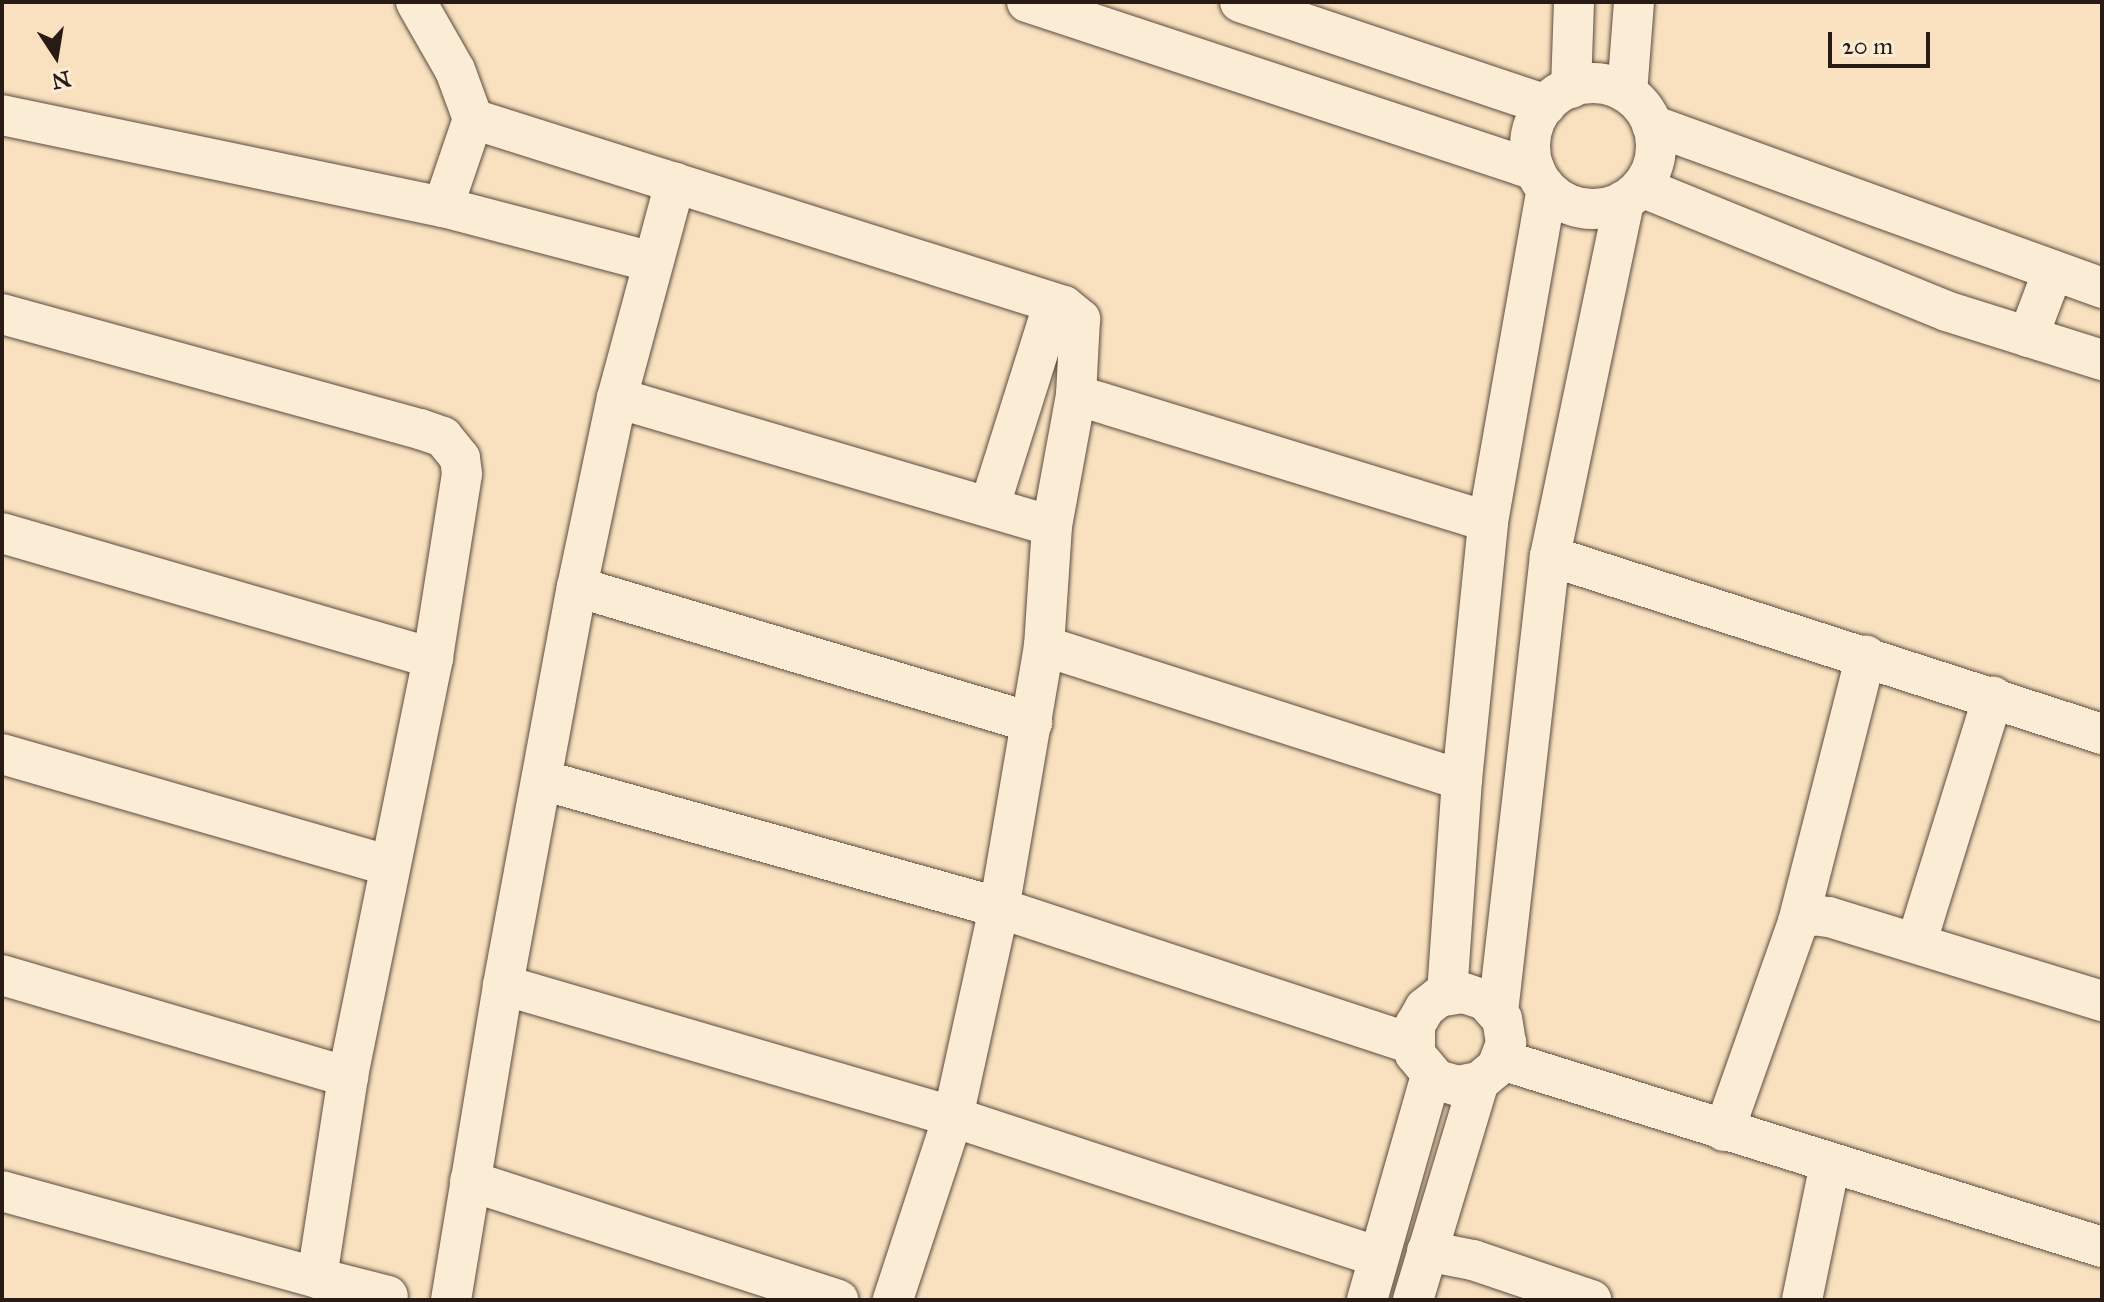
<!DOCTYPE html>
<style>
body{margin:0}
#map{position:relative;width:2104px;height:1302px;overflow:hidden;background:#f9e1bf;font-family:"IM FELL Great Primer",serif}
div>[style]{position:absolute}
[style*='--x']{left:calc(var(--x)*1px);top:calc(var(--y)*1px);width:calc(var(--w)*1px);rotate:calc(var(--a)*1deg)}
.roads{filter:drop-shadow(0 0 2px #5c4c3f) drop-shadow(0 0 2px #5c4c3f)}
.minor>*{height:40px;margin:-20px;padding:0 20px;transform-origin:20px;border-radius:20px;background:#fbecd5}
.minor>.ring{margin:-20px;padding:0;box-sizing:content-box;background:none;border:40px solid #fbecd5;border-radius:50%}
span{translate:-50% -50%;white-space:nowrap;text-align:center;line-height:1.15;-webkit-text-stroke:8px #fbecd5;paint-order:stroke}
.frame{position:absolute;inset:0;border:4px solid #281a14;pointer-events:none}
.north{position:absolute;left:16px;top:16px;width:80px;height:80px;-webkit-text-stroke:6px #fbecd5;paint-order:stroke;rotate:168deg;font-size:22px;font-weight:700;line-height:32px;text-align:center;color:#281a14}
.north::after{content:'';display:block;margin:auto;width:28px;height:36px;background:#281a14;clip-path:polygon(50% 0,100% 100%,50% 72%,0 100%)}
.scale{position:absolute;left:1828px;top:32px;width:102px;height:36px;box-sizing:border-box;border:4px solid #281a14;border-top:0;padding-left:10px;font-size:24px;line-height:28px;white-space:nowrap;color:#281a14;-webkit-text-stroke:6px #fbecd5;paint-order:stroke}
</style>
<div id="map">
<div class="roads">
<div class="minor">
<i style="--x:416;--y:2;--w:78;--a:60.2"></i>
<i style="--x:455;--y:70;--w:52;--a:69.8"></i>
<i style="--x:473;--y:119;--w:93;--a:108.8"></i>
<i style="--x:1027;--y:2;--w:535;--a:18.3"></i>
<i style="--x:1240;--y:2;--w:323;--a:18.6"></i>
<i class="ring" style="left:1530px;top:83px;width:86px;height:86px"></i>
<i style="--x:1571;--y:88;--w:86;--a:-88"></i>
<i style="--x:1627;--y:93;--w:91;--a:-85.6"></i>
<i style="--x:2;--y:115;--w:450;--a:11.8"></i>
<i style="--x:443;--y:207;--w:217;--a:14.7"></i>
<i style="--x:473;--y:119;--w:620;--a:17.56"></i>
<i style="--x:1064;--y:306;--w:21;--a:39"></i>
<i style="--x:1080;--y:319;--w:76;--a:93"></i>
<i style="--x:1076;--y:395;--w:133;--a:100.4"></i>
<i style="--x:1052;--y:526;--w:120;--a:93.8"></i>
<i style="--x:1044;--y:646;--w:266;--a:99.7"></i>
<i style="--x:999;--y:908;--w:214;--a:102.4"></i>
<i style="--x:953;--y:1117;--w:193;--a:108.2"></i>
<i style="--x:1652;--y:125;--w:479;--a:19.9"></i>
<i style="--x:1641;--y:187;--w:329;--a:22.1"></i>
<i style="--x:1946;--y:311;--w:164;--a:17.4"></i>
<i style="--x:2;--y:314;--w:434;--a:15.4"></i>
<i style="--x:420;--y:429;--w:24;--a:19"></i>
<i style="--x:443;--y:437;--w:27;--a:51"></i>
<i style="--x:460;--y:458;--w:16;--a:83"></i>
<i style="--x:462;--y:474;--w:186;--a:99"></i>
<i style="--x:433;--y:658;--w:428;--a:101.5"></i>
<i style="--x:348;--y:1077;--w:203;--a:98.8"></i>
<i style="--x:317;--y:1278;--w:73;--a:14.2"></i>
<i style="--x:2028;--y:337;--w:71;--a:-69.3"></i>
<i style="--x:1076;--y:395;--w:431;--a:17.1"></i>
<i style="--x:617;--y:398;--w:453;--a:16.4"></i>
<i style="--x:990;--y:505;--w:210;--a:-72.5"></i>
<i style="--x:2;--y:533;--w:449;--a:16.2"></i>
<i style="--x:1550;--y:556;--w:580;--a:17.87"></i>
<i style="--x:577;--y:587;--w:475;--a:16.6"></i>
<i style="--x:1044;--y:646;--w:439;--a:17.8"></i>
<i style="--x:2;--y:754;--w:403;--a:16.1"></i>
<i style="--x:542;--y:780;--w:475;--a:15.6"></i>
<i style="--x:999;--y:908;--w:436;--a:18.2"></i>
<i style="--x:1798;--y:922;--w:16;--a:-27"></i>
<i style="--x:1812;--y:915;--w:17;--a:7"></i>
<i style="--x:1829;--y:917;--w:286;--a:17.1"></i>
<i style="--x:1917;--y:941;--w:256;--a:-72.7"></i>
<i style="--x:2;--y:975;--w:361;--a:16.4"></i>
<i style="--x:503;--y:985;--w:469;--a:16.3"></i>
<i style="--x:953;--y:1117;--w:448;--a:18.2"></i>
<i style="--x:1447;--y:994;--w:215;--a:-86"></i>
<i style="--x:1462;--y:780;--w:259;--a:-84.2"></i>
<i style="--x:1488;--y:522;--w:338;--a:-80"></i>
<i style="--x:1498;--y:1012;--w:459;--a:-83.5"></i>
<i style="--x:1550;--y:556;--w:363;--a:-78.2"></i>
<i style="--x:1502;--y:1060;--w:628;--a:17.31"></i>
<i style="--x:1724;--y:1131;--w:222;--a:-70.5"></i>
<i style="--x:1798;--y:922;--w:275;--a:-75.7"></i>
<i style="--x:470;--y:1181;--w:387;--a:17.9"></i>
<i style="--x:2;--y:1191;--w:327;--a:15.4"></i>
<i style="--x:1427;--y:1251;--w:47;--a:11.1"></i>
<i style="--x:1473;--y:1260;--w:125;--a:18.7"></i>
<i style="--x:451;--y:1300;--w:319;--a:-80.6"></i>
<i style="--x:503;--y:985;--w:405;--a:-79.5"></i>
<i style="--x:577;--y:587;--w:193;--a:-78.1"></i>
<i style="--x:617;--y:398;--w:223;--a:-74.9"></i>
<i style="--x:1367;--y:1300;--w:233;--a:-74.1"></i>
<i style="--x:1413;--y:1300;--w:228;--a:-73.2"></i>
<i style="--x:1479;--y:1082;--w:23;--a:-40"></i>
<i style="--x:1497;--y:1067;--w:26;--a:-69"></i>
<i style="--x:1506;--y:1043;--w:24;--a:-99"></i>
<i style="--x:1502;--y:1019;--w:25;--a:-132"></i>
<i style="--x:1485;--y:1000;--w:23;--a:-162"></i>
<i style="--x:1463;--y:993;--w:24;--a:171"></i>
<i style="--x:1439;--y:997;--w:18;--a:142"></i>
<i style="--x:1425;--y:1008;--w:20;--a:120"></i>
<i style="--x:1415;--y:1025;--w:29;--a:90"></i>
<i style="--x:1415;--y:1054;--w:34;--a:50"></i>
<i style="--x:1437;--y:1080;--w:22;--a:16"></i>
<i style="--x:1458;--y:1086;--w:21;--a:-11"></i>
<i style="--x:1802;--y:1300;--w:139;--a:-78.4"></i>
</div>
</div>
<div class="frame"></div>
<div class="north">N</div>
<div class="scale">20 m</div>
</div>
